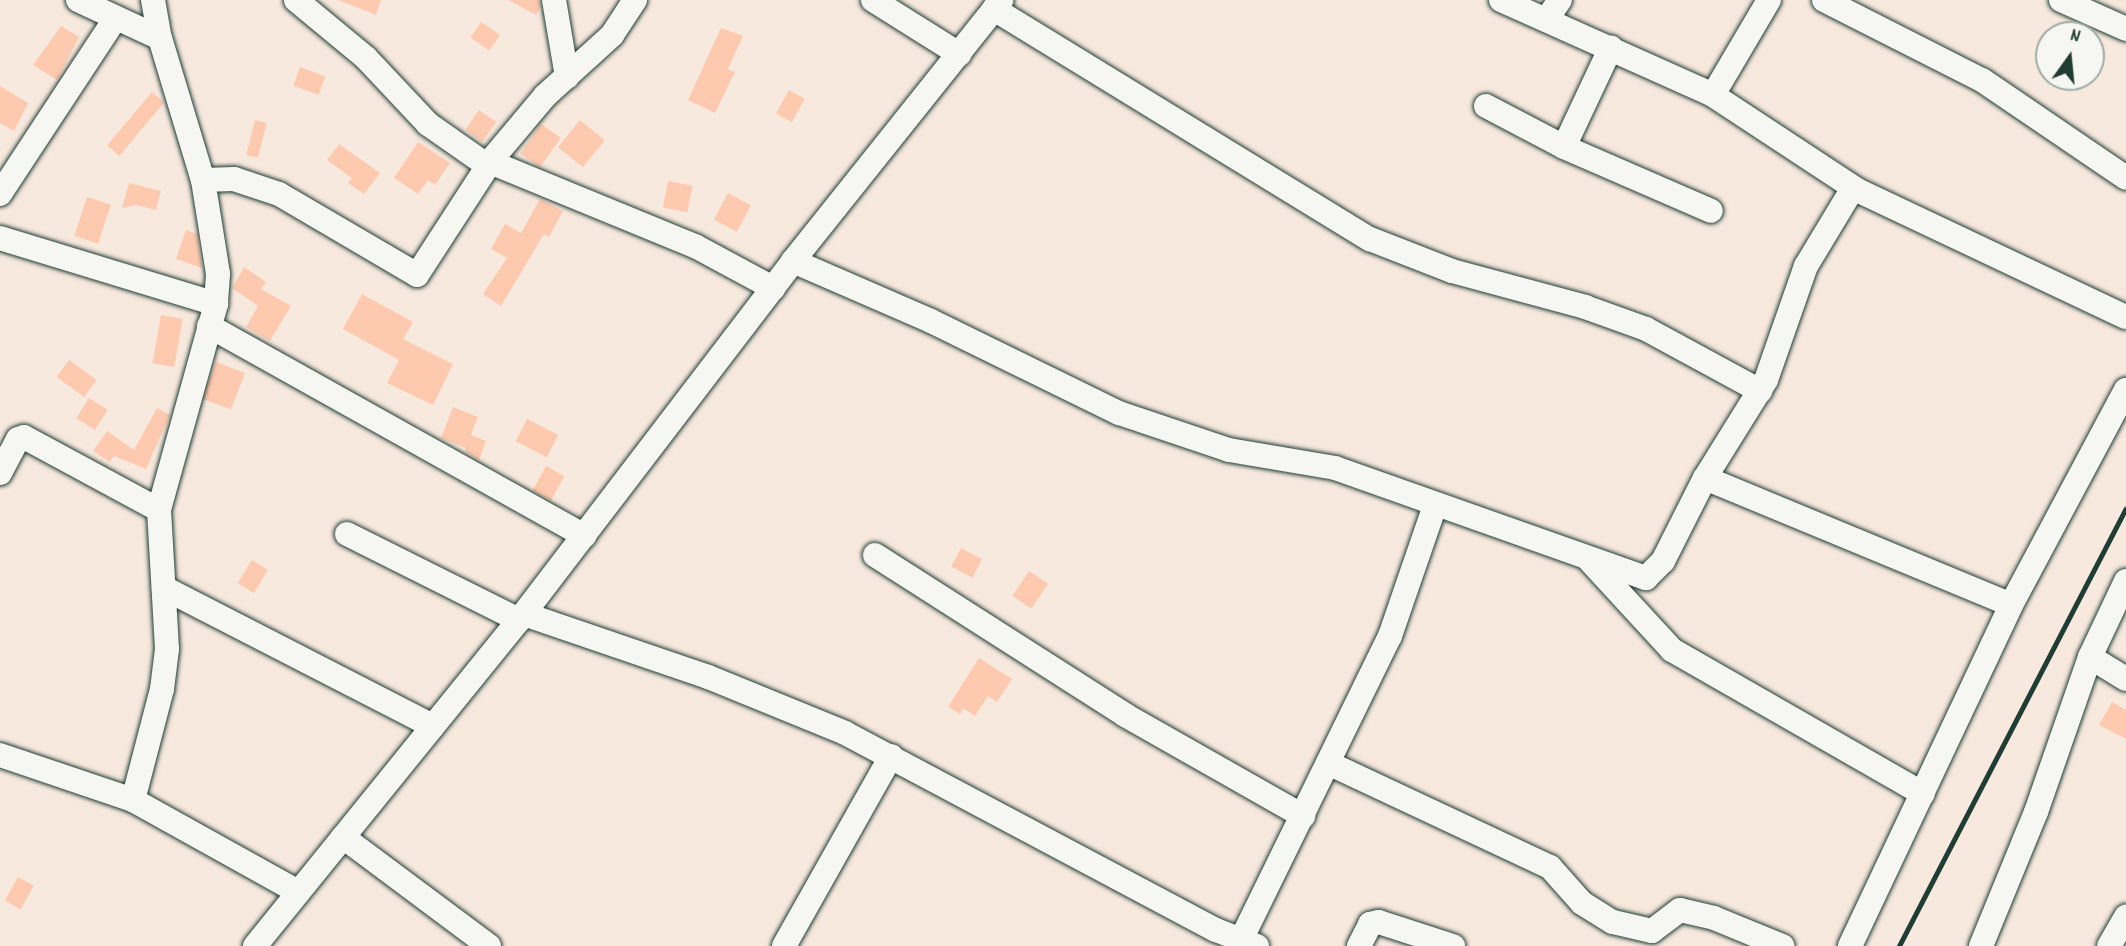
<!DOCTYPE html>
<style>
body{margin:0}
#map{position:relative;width:2126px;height:946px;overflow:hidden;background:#f8e9de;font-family:Dekko,sans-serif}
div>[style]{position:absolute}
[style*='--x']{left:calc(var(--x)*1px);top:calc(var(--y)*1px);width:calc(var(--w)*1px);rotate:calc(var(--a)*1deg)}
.building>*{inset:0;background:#fecaaf;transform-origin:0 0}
.roads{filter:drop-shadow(0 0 2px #1f3d34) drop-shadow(0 0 2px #1f3d34)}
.minor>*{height:24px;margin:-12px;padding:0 12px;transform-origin:12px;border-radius:12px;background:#f6f6f2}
.rail>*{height:4.5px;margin:-2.25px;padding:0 2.25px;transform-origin:2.25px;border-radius:2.25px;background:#1f3d34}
span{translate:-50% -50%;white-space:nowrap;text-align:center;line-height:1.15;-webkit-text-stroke:5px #f6f6f2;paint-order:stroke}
.north{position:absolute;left:2035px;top:21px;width:70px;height:70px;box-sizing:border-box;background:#f6f6f2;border:2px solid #a0aca6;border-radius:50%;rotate:15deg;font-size:19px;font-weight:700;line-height:28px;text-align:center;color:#1f3d34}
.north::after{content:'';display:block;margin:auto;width:24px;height:32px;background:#1f3d34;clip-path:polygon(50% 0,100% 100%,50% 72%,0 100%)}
</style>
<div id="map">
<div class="building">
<i style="clip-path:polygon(338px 0,381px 0,376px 15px)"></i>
<i style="clip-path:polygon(508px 0,539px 0,540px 8px,536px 15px)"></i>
<i style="left:481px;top:22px;width:23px;height:19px;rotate:34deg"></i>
<i style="clip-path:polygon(61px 26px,79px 37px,57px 80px,33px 65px)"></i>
<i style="clip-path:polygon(721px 28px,743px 36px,728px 69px,735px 72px,715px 113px,688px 100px)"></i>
<i style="left:300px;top:67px;width:27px;height:20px;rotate:20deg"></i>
<i style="clip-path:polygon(0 86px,28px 103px,14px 131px,0 123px)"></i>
<i style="left:789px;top:90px;width:18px;height:27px;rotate:29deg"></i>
<i style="left:152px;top:92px;width:16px;height:70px;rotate:40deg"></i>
<i style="left:479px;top:110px;width:21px;height:24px;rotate:35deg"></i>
<i style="left:255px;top:120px;width:12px;height:36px;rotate:14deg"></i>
<i style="left:580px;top:120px;width:32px;height:35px;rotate:39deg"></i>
<i style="left:541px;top:124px;width:24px;height:36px;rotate:35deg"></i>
<i style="clip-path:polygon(418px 142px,450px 163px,435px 185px,428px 180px,418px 194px,394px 178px)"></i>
<i style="clip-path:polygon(339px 144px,380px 173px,364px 194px,348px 183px,352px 178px,327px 160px)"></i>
<i style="left:668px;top:181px;width:25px;height:27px;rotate:11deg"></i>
<i style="clip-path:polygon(129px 183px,161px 191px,156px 210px,136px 205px,122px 208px)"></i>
<i style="left:728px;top:193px;width:26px;height:30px;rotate:28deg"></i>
<i style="left:87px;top:197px;width:25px;height:41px;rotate:18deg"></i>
<i style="clip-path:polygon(540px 199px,563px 211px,549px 237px,544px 234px,501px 306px,483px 294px,507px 258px,491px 249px,505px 224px,521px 233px)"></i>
<i style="clip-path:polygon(186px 230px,197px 234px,202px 268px,176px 259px)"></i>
<i style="clip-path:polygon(244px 267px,266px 282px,261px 289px,291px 306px,270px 341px,246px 327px,258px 306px,232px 288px)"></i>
<i style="clip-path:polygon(362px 294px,413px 322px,403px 339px,453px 364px,433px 405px,387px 383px,399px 360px,343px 329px)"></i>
<i style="left:161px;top:315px;width:22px;height:49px;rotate:10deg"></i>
<i style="left:69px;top:360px;width:34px;height:21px;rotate:36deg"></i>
<i style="left:216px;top:362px;width:31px;height:39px;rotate:21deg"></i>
<i style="left:89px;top:398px;width:22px;height:24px;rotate:32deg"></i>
<i style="clip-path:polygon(453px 407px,478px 417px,471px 435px,486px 441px,479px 460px,465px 452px,466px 448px,441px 438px)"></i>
<i style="clip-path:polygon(157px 408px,170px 415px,146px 469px,114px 456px,110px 462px,93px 451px,107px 431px,134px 450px)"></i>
<i style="left:527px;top:419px;width:35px;height:25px;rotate:27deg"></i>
<i style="left:546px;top:466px;width:21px;height:28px;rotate:29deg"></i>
<i style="left:961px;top:548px;width:24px;height:21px;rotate:28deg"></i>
<i style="left:252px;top:560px;width:19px;height:27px;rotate:32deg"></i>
<i style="left:1029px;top:571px;width:23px;height:30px;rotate:34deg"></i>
<i style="clip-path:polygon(979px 658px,1012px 679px,997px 702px,988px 696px,975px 716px,963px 708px,960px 714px,948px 707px)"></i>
<i style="clip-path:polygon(2112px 702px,2126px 710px,2126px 739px,2099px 725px)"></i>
<i style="left:18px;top:877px;width:18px;height:27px;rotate:29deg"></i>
</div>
<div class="roads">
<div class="minor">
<i style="--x:78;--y:0;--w:90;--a:24.9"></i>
<i style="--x:160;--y:38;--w:148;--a:73.2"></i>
<i style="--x:203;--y:180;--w:95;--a:80.9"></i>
<i style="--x:218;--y:274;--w:30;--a:94"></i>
<i style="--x:216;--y:304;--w:214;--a:105.5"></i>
<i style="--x:159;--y:510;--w:139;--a:86.7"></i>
<i style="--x:167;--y:649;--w:40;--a:97.1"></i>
<i style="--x:162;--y:689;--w:115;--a:104.6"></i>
<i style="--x:153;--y:0;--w:39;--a:80"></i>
<i style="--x:296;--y:0;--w:91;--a:39.6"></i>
<i style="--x:366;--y:58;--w:91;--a:46.8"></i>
<i style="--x:428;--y:124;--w:73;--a:35"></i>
<i style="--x:554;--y:0;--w:78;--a:80.4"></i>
<i style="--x:873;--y:0;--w:102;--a:32.1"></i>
<i style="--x:1501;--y:0;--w:232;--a:24.1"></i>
<i style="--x:1713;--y:95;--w:173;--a:33.4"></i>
<i style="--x:1857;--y:190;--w:297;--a:25.3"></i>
<i style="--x:1824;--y:0;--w:177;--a:26.9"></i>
<i style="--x:1982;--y:80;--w:174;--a:34.2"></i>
<i style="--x:2061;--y:0;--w:71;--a:24"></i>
<i style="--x:994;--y:9;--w:441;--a:31.5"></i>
<i style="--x:1370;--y:239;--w:88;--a:21.3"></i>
<i style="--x:1452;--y:271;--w:138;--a:15.1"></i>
<i style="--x:1585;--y:307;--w:65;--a:19.8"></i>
<i style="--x:1646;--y:329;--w:130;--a:28.5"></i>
<i style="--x:1547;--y:19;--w:23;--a:-56"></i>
<i style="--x:1713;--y:95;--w:110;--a:-59.5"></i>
<i style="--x:1486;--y:106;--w:88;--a:27.7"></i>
<i style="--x:1564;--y:147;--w:160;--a:23.5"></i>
<i style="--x:1564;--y:147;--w:110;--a:-64.8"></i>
<i style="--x:490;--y:162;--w:222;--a:22.3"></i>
<i style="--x:695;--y:246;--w:89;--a:28.3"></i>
<i style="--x:203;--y:180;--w:31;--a:-2"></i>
<i style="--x:234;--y:179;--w:47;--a:18.4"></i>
<i style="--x:279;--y:194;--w:160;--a:30.4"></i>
<i style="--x:417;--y:275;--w:140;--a:-57"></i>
<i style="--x:493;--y:158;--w:81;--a:-50"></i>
<i style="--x:545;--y:96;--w:91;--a:-42.3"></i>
<i style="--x:612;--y:35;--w:42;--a:-56.7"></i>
<i style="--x:0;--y:194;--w:209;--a:-56.7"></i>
<i style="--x:0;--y:238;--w:226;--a:17"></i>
<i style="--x:793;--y:261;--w:150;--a:23.5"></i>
<i style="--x:931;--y:321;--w:209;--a:26.1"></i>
<i style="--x:1119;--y:413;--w:116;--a:18.6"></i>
<i style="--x:1229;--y:450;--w:108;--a:9.6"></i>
<i style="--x:1335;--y:468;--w:330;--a:19.5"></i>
<i style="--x:1646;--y:578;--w:24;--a:-45"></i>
<i style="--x:1663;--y:561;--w:93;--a:-63.2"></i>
<i style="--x:1705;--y:478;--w:115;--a:-58.1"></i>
<i style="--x:1766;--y:380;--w:121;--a:-70.7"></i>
<i style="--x:1806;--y:266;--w:91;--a:-58.9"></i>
<i style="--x:209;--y:326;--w:430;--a:29.2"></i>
<i style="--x:0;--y:473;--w:38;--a:-62"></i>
<i style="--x:18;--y:439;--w:6;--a:-18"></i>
<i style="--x:24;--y:437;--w:153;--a:28.4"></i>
<i style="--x:1705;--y:478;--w:331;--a:22.5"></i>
<i style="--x:347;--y:534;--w:192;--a:26.6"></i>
<i style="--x:875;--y:555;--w:297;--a:32.6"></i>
<i style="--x:1125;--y:715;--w:205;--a:29.6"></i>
<i style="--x:1590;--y:561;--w:121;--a:47.3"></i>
<i style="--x:1672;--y:650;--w:289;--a:29.8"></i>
<i style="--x:164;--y:588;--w:302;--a:27.2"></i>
<i style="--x:524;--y:614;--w:194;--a:18.9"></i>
<i style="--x:708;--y:677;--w:148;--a:22.2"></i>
<i style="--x:845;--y:733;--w:420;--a:28"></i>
<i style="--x:1216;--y:930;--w:44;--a:21.3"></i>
<i style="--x:2090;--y:657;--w:42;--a:31.4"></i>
<i style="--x:0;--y:755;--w:140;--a:18.7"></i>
<i style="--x:133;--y:800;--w:189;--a:29.1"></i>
<i style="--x:1328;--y:763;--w:245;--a:25.1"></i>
<i style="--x:1550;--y:867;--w:48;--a:48.4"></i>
<i style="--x:1582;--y:903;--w:36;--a:32"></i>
<i style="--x:1613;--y:922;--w:40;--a:13"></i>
<i style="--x:1652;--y:931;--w:35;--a:-37"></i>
<i style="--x:1680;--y:910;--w:35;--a:13"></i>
<i style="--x:1714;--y:918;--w:74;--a:22.4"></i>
<i style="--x:343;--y:837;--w:182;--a:36.7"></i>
<i style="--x:1241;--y:940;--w:339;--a:-63.9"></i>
<i style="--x:1390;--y:636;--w:139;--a:-71"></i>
<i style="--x:255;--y:946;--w:419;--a:-51"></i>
<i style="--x:519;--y:620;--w:452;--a:-52.6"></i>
<i style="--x:793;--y:261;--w:334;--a:-51.4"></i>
<i style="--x:784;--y:946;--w:218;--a:-60.6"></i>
<i style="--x:1359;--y:946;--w:25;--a:-63"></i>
<i style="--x:1370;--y:924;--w:9;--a:-13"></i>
<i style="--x:1379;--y:922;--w:78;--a:18"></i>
<i style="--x:1850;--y:946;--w:377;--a:-64.7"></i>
<i style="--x:2011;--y:605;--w:244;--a:-61.9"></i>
<i style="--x:1981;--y:946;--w:145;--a:-67.7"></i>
<i style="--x:2036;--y:812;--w:164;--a:-70.8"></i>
<i style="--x:2090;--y:657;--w:84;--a:-64.7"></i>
<i style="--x:2109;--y:946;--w:34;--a:-60"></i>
</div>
</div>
<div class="rail">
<i style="--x:1899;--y:946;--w:492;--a:-62.6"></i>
</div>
<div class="north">N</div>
</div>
